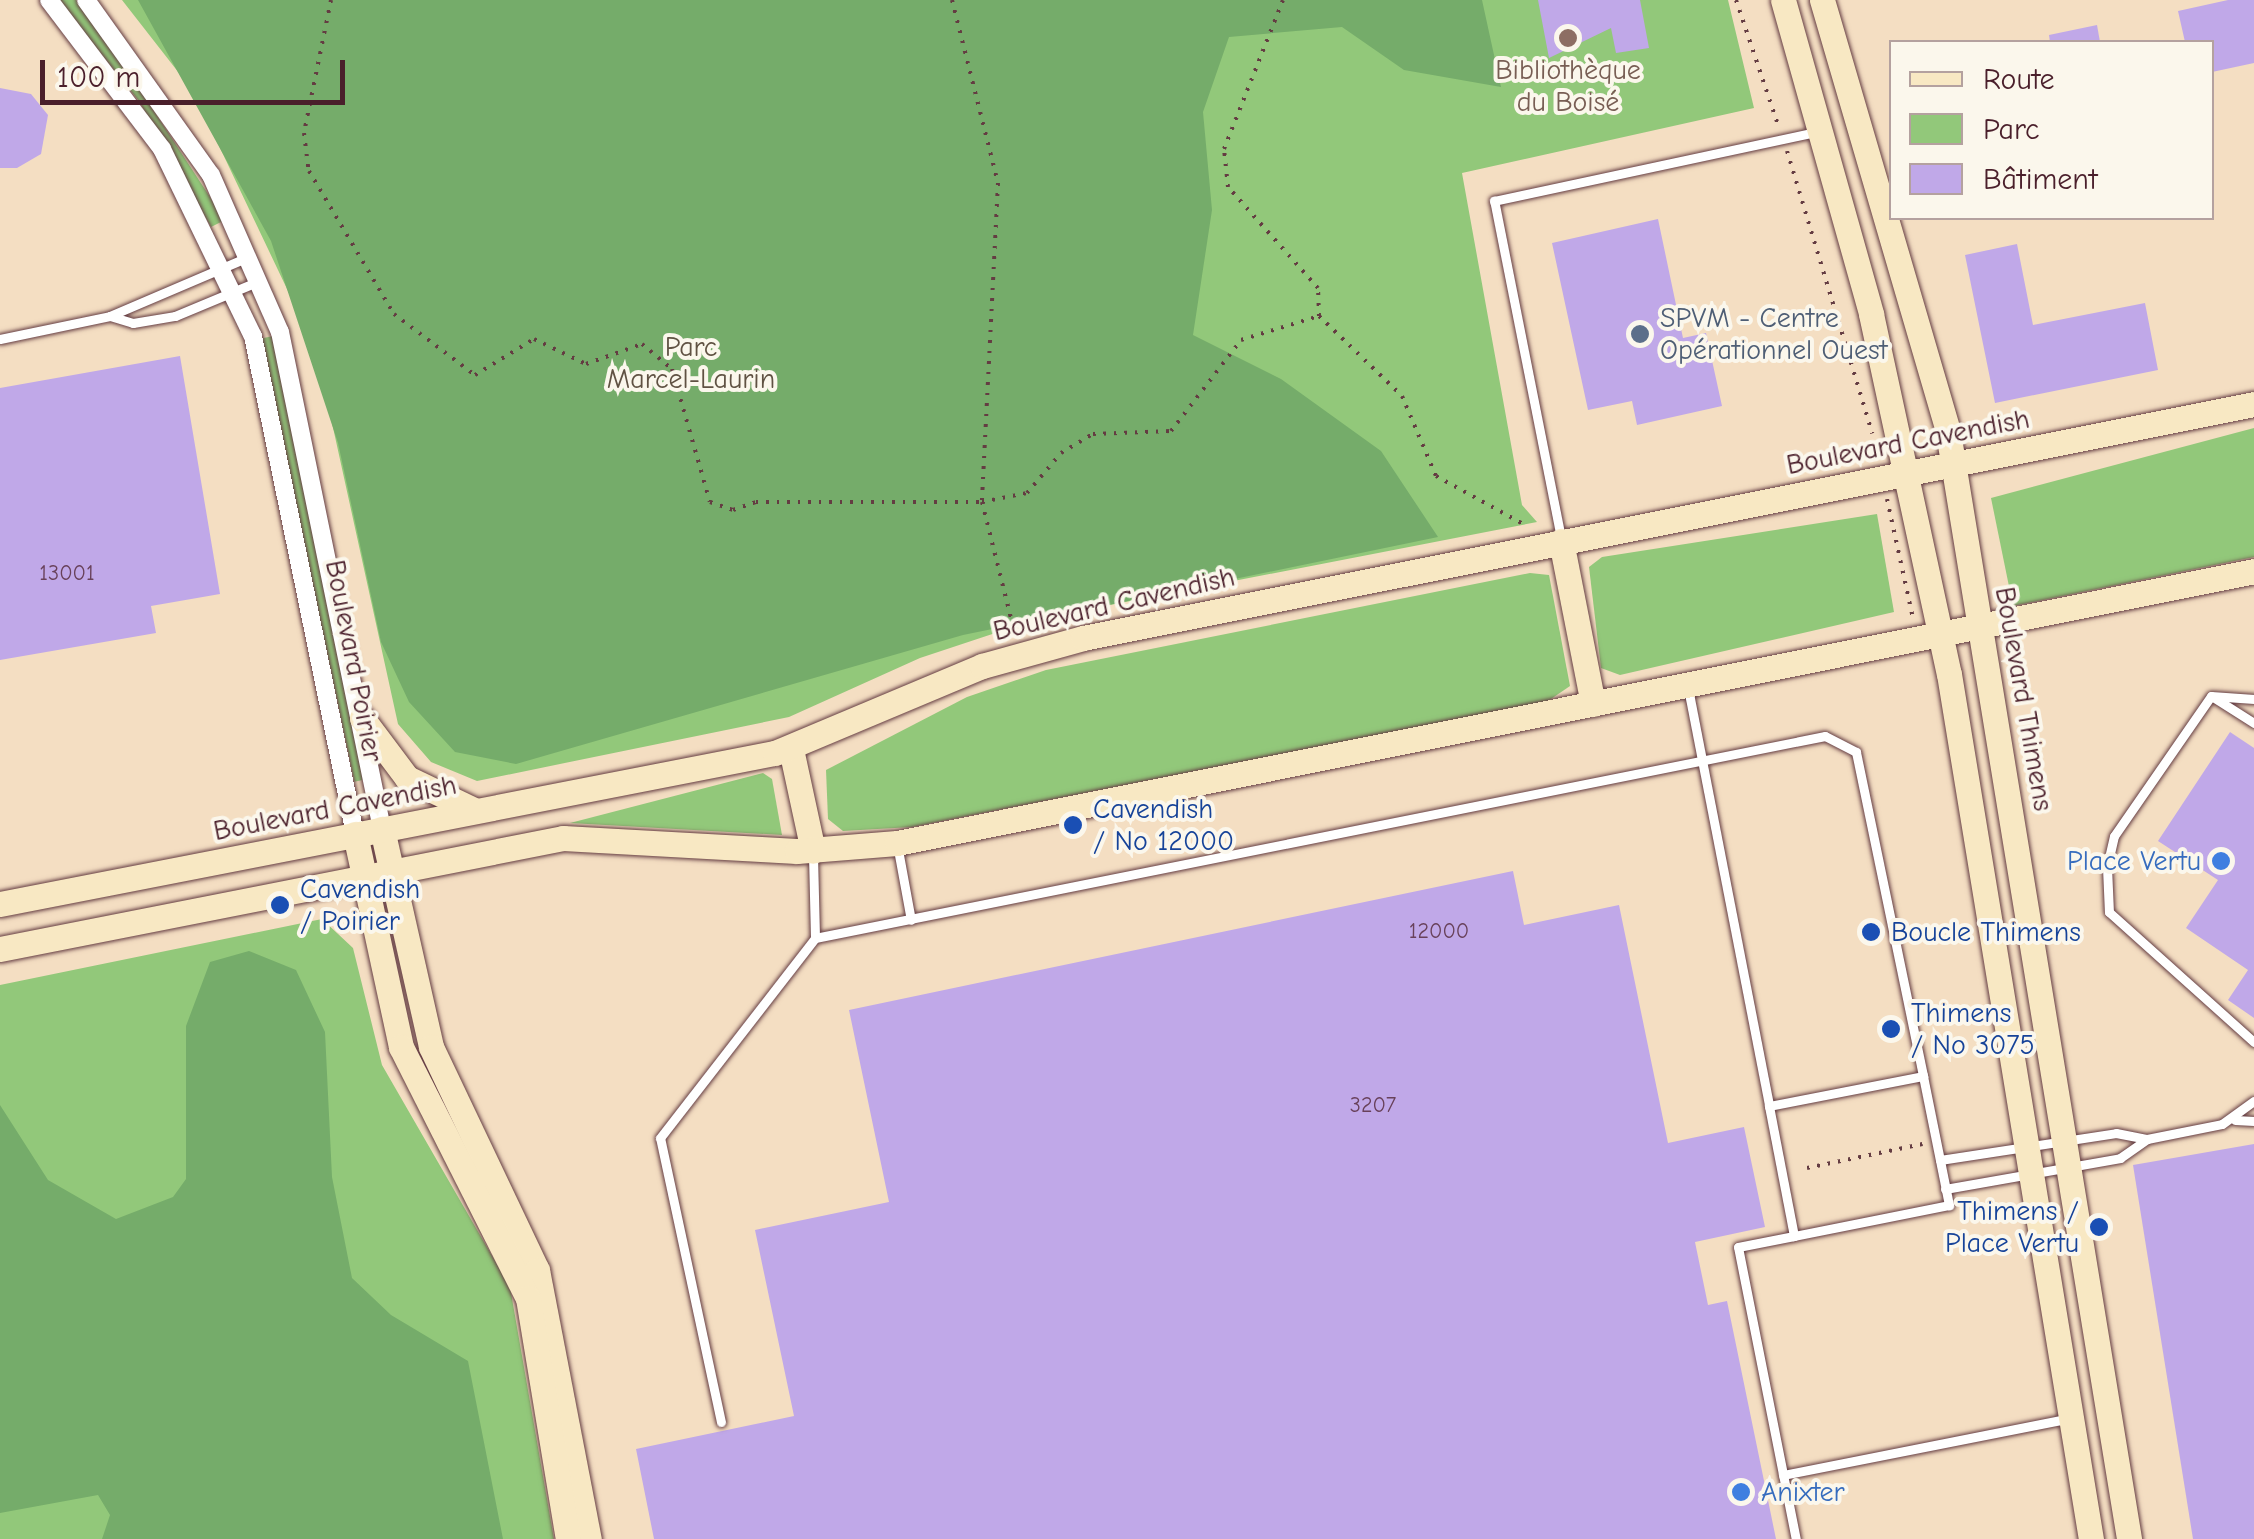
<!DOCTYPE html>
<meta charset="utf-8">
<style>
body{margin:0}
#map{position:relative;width:2254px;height:1539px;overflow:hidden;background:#f4dec2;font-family:"Comic Neue",sans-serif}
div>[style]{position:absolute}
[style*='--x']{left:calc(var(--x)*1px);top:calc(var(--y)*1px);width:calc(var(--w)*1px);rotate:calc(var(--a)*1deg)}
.green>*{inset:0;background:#92c87a;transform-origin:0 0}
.forest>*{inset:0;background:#75ac6a}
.building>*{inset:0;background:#c0a8e8}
.path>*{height:4px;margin-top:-2px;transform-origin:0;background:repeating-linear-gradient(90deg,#643c42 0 2.5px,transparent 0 10.5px)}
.roads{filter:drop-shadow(0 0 2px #643c42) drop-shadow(0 0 2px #643c42)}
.lane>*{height:9px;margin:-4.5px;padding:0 4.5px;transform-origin:4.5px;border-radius:4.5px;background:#fff}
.street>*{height:18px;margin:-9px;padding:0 9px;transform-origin:9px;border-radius:9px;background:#fff}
.secondary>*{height:25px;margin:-12.5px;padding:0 12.5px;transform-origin:12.5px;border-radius:12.5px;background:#f8e8c3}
.dots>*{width:28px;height:28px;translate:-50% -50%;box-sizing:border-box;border:5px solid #fbf7ec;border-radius:50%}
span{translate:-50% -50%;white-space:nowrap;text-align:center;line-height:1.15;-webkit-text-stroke:8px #fbf7ec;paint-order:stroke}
.number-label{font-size:22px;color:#68415a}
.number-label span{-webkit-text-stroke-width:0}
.education-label{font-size:28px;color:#785e54}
.service-label{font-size:28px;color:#4e5e75}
.left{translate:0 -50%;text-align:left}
.park-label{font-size:28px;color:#605243}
.street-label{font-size:28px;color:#4a1f2b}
.transit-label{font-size:28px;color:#164399}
.right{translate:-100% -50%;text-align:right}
.shop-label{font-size:28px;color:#366cbe}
.legend{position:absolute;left:1889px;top:40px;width:325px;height:180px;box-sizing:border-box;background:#fbf7ec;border:2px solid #b4a19f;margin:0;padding:12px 18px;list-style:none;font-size:30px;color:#4a1f2b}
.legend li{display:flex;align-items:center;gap:20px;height:50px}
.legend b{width:50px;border:2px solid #b4a19f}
.scale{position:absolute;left:40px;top:60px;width:305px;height:45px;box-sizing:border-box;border:5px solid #4a1f2b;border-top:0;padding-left:12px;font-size:30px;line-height:35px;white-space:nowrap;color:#4a1f2b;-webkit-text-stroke:8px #fbf7ec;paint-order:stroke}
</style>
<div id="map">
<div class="green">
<i style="clip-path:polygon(58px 0,76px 0,94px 19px,225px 220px,211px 227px,139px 101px)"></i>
<i style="clip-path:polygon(122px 0,1728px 0,1754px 108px,1462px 173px,1522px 505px,1537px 522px,1038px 619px,920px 658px,789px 717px,477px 781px,431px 762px,398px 724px,316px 350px,193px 91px)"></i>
<i style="left:273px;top:336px;width:453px;height:13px;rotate:78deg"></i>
<i style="clip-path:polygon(2254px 428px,2254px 557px,2013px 606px,1991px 498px)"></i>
<i style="clip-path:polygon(1877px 514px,1894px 612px,1620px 675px,1601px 668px,1589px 567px,1602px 557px)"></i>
<i style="clip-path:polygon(1530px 573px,1549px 575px,1570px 686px,1548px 701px,912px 827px,843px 831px,828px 819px,826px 770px,967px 697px,1046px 670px)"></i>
<i style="clip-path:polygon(763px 773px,772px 779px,782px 835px,570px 823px)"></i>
<i style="clip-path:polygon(322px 919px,353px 948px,382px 1065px,510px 1287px,554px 1539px,0 1539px,0 985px)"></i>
</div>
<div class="forest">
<i style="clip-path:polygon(138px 0,1482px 0,1501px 87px,1404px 70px,1342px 27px,1229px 37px,1203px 112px,1212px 210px,1193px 335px,1281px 379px,1381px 451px,1438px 537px,963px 635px,516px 764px,455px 752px,409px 702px,381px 642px,338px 443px,271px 241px)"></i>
<i style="clip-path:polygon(249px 951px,296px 970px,325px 1032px,332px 1177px,352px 1278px,391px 1315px,468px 1361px,503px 1539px,102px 1539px,110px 1515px,98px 1495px,0 1513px,0 1105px,48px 1180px,116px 1219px,173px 1197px,186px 1179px,186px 1026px,210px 962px)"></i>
</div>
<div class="building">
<i style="clip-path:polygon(1538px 0,1640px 0,1649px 48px,1616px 53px,1611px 28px,1549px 58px)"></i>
<i style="clip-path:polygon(2228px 0,2254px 0,2254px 63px,2212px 72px,2212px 42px,2185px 42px,2178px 11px)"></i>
<i style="clip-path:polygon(2097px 25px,2100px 42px,2050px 42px,2049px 35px)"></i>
<i style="clip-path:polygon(0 88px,31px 94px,48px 115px,41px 154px,17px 168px,0 168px)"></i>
<i style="clip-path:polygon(1658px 219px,1683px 338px,1706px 333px,1722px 406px,1637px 425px,1632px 401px,1588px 410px,1552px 243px)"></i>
<i style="clip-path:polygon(2017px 244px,2033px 325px,2145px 303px,2158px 370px,1995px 403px,1965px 255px)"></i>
<i style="clip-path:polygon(180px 356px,220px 594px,151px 606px,156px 633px,0 660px,0 388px)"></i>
<i style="clip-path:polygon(2230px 732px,2254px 748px,2254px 1018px,2228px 1000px,2248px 970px,2186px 928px,2218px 880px,2158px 841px)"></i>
<i style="clip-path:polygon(1513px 871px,1524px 925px,1619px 905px,1668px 1143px,1744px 1127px,1765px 1227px,1695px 1242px,1708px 1305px,1727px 1301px,1776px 1539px,654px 1539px,636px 1449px,794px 1416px,755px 1230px,889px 1202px,849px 1010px)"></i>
<i style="clip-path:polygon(2254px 1144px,2254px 1539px,2193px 1539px,2133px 1165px)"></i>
</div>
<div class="path">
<i style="--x:331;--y:0;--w:136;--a:101.5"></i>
<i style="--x:304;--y:133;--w:38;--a:83"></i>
<i style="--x:309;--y:171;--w:166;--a:59.3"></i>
<i style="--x:394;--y:314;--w:101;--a:37"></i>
<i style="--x:475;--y:375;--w:69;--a:-31.4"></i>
<i style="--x:534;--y:339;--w:58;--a:25.7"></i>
<i style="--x:586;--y:364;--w:59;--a:-19.7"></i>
<i style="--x:642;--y:344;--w:39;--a:40"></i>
<i style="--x:672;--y:369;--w:138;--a:74.1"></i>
<i style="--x:710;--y:502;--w:24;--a:19"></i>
<i style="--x:733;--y:510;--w:24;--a:-19"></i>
<i style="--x:756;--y:502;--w:226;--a:0"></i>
<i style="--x:982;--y:502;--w:46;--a:-11.3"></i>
<i style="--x:1027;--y:493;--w:52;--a:-49.6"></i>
<i style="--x:1061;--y:453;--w:37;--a:-31"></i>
<i style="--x:1093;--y:434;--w:78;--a:-2.2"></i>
<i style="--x:1171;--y:431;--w:115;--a:-52.4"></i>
<i style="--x:1241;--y:340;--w:82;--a:-17.1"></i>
<i style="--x:1319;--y:316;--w:28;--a:-92"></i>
<i style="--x:1318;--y:288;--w:135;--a:-131.7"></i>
<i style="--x:1228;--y:187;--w:38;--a:-96"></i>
<i style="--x:1224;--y:149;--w:160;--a:-68.4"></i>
<i style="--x:952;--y:0;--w:189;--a:75.9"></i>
<i style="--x:998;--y:183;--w:319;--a:92.9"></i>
<i style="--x:982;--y:502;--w:136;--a:76"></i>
<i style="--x:1736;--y:0;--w:135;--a:71.4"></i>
<i style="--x:1787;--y:151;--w:295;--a:73.2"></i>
<i style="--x:1319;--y:316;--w:115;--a:43.9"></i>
<i style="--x:1402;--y:396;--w:87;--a:67"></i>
<i style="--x:1436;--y:476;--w:102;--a:28.8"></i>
<i style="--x:1887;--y:499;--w:122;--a:77.7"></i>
<i style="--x:1807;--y:1168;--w:118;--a:-11.7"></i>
</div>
<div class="roads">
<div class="lane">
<i style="--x:248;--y:257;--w:150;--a:156.9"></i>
<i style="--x:110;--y:316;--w:24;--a:17"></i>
<i style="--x:133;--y:323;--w:43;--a:-9.5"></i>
<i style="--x:175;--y:316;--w:91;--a:-22.6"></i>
<i style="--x:0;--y:339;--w:112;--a:-11.8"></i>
<i style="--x:1561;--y:538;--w:344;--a:-101.2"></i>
<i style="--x:1494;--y:201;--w:330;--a:-12.1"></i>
<i style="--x:1688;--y:688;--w:426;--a:79"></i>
<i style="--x:2213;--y:697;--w:49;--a:32.4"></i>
<i style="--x:2254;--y:699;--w:43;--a:-176"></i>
<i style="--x:2211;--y:696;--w:170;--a:124.7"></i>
<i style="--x:2114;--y:836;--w:32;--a:103"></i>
<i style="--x:2107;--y:867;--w:45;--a:87.5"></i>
<i style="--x:2109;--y:912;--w:195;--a:41.9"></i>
<i style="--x:897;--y:844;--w:77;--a:79.6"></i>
<i style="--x:813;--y:855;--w:83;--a:88.6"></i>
<i style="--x:2235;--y:1120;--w:19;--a:3"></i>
<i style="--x:1940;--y:1160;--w:178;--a:-8.7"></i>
<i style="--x:2116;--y:1133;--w:32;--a:11"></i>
<i style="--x:2147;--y:1139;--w:76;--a:-11.3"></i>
<i style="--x:2222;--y:1124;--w:39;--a:-36"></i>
<i style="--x:1945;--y:1189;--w:178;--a:-10"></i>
<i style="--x:2120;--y:1158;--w:33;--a:-35"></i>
<i style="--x:1794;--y:1236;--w:57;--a:168.9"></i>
<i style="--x:1738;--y:1247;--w:298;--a:78.8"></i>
<i style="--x:721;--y:1422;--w:290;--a:-102.1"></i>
<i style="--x:660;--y:1138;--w:253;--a:-52.2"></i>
<i style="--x:815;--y:938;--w:1030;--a:-11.31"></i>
<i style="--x:1825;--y:736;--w:35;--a:27"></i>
<i style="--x:1856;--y:752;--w:331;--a:78.3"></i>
<i style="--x:1923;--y:1076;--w:132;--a:78.6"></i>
<i style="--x:1949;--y:1205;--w:158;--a:168.7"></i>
<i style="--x:1794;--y:1236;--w:132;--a:-100.9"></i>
<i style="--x:1769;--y:1106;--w:157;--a:-11"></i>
<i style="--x:1783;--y:1475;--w:289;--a:-11.2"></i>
</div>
<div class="street">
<i style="--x:49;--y:0;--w:187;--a:52.8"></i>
<i style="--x:162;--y:149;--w:208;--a:64.1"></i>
<i style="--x:253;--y:336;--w:508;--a:78.42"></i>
<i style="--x:86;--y:0;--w:215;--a:54.5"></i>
<i style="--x:211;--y:175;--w:171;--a:66.3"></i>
<i style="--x:280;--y:332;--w:507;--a:78.4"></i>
</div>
<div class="secondary">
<i style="--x:1783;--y:0;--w:326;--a:74.3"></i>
<i style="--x:1871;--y:314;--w:368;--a:77.8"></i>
<i style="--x:1949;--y:674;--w:877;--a:80.68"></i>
<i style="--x:1822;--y:0;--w:450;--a:73.7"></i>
<i style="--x:1948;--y:432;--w:1122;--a:80.71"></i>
<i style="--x:1561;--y:541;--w:166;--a:78.9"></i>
<i style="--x:362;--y:718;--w:75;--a:53.1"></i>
<i style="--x:407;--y:778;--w:74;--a:25.5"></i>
<i style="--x:791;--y:749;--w:104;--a:77.8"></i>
<i style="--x:382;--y:829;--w:223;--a:77.3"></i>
<i style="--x:431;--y:1047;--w:247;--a:64.6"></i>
<i style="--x:537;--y:1270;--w:274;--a:79.1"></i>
<i style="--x:355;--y:834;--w:218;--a:77.8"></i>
<i style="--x:401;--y:1047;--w:281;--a:63.2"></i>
<i style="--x:528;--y:1298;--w:244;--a:80.6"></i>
<i style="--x:0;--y:904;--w:790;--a:-11.03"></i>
<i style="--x:775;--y:753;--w:225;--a:-22.8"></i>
<i style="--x:982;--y:666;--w:105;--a:-15.5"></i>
<i style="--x:1083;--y:638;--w:1194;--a:-11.3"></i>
<i style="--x:0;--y:949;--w:574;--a:-11.15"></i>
<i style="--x:563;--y:838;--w:234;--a:3.2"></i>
<i style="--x:797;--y:851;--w:100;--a:-4.6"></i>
<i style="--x:897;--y:843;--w:1384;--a:-11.33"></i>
</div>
</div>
<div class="dots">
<i style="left:1568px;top:38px;background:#8d6e63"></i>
<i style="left:1640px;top:334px;background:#5c6f8a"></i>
<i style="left:1073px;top:825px;background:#1a4fb4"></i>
<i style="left:2221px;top:861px;background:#3f7fe0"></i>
<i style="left:280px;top:905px;background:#1a4fb4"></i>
<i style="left:1871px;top:932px;background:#1a4fb4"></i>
<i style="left:1891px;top:1029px;background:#1a4fb4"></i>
<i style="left:2099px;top:1227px;background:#1a4fb4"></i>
<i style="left:1741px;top:1492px;background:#3f7fe0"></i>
</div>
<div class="number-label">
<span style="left:67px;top:574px">13001</span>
<span style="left:1439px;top:932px">12000</span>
<span style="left:1373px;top:1106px">3207</span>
</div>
<div class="education-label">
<span style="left:1568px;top:86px">Bibliothèque<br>du Boisé</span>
</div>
<div class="service-label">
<span class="left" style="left:1660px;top:334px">SPVM - Centre<br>Opérationnel Ouest</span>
</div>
<div class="park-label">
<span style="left:691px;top:363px">Parc<br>Marcel-Laurin</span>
</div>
<div class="street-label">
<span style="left:1908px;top:442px;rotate:-11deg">Boulevard Cavendish</span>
<span style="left:1114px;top:604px;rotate:-13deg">Boulevard Cavendish</span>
<span style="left:354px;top:661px;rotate:79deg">Boulevard Poirier</span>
<span style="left:2024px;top:699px;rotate:80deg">Boulevard Thimens</span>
<span style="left:335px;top:808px;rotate:-11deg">Boulevard Cavendish</span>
</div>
<div class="transit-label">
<span class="left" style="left:1093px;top:825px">Cavendish<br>/ No 12000</span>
<span class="left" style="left:300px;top:905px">Cavendish<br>/ Poirier</span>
<span class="left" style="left:1891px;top:932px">Boucle Thimens</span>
<span class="left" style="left:1911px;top:1029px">Thimens<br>/ No 3075</span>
<span class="right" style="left:2079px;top:1227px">Thimens /<br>Place Vertu</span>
</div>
<div class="shop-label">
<span class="right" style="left:2201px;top:861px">Place Vertu</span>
<span class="left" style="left:1761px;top:1492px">Anixter</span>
</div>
<ul class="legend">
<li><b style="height:12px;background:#f8e8c3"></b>Route</li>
<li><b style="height:28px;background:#92c87a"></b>Parc</li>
<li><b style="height:28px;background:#c0a8e8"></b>Bâtiment</li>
</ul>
<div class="scale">100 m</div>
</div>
